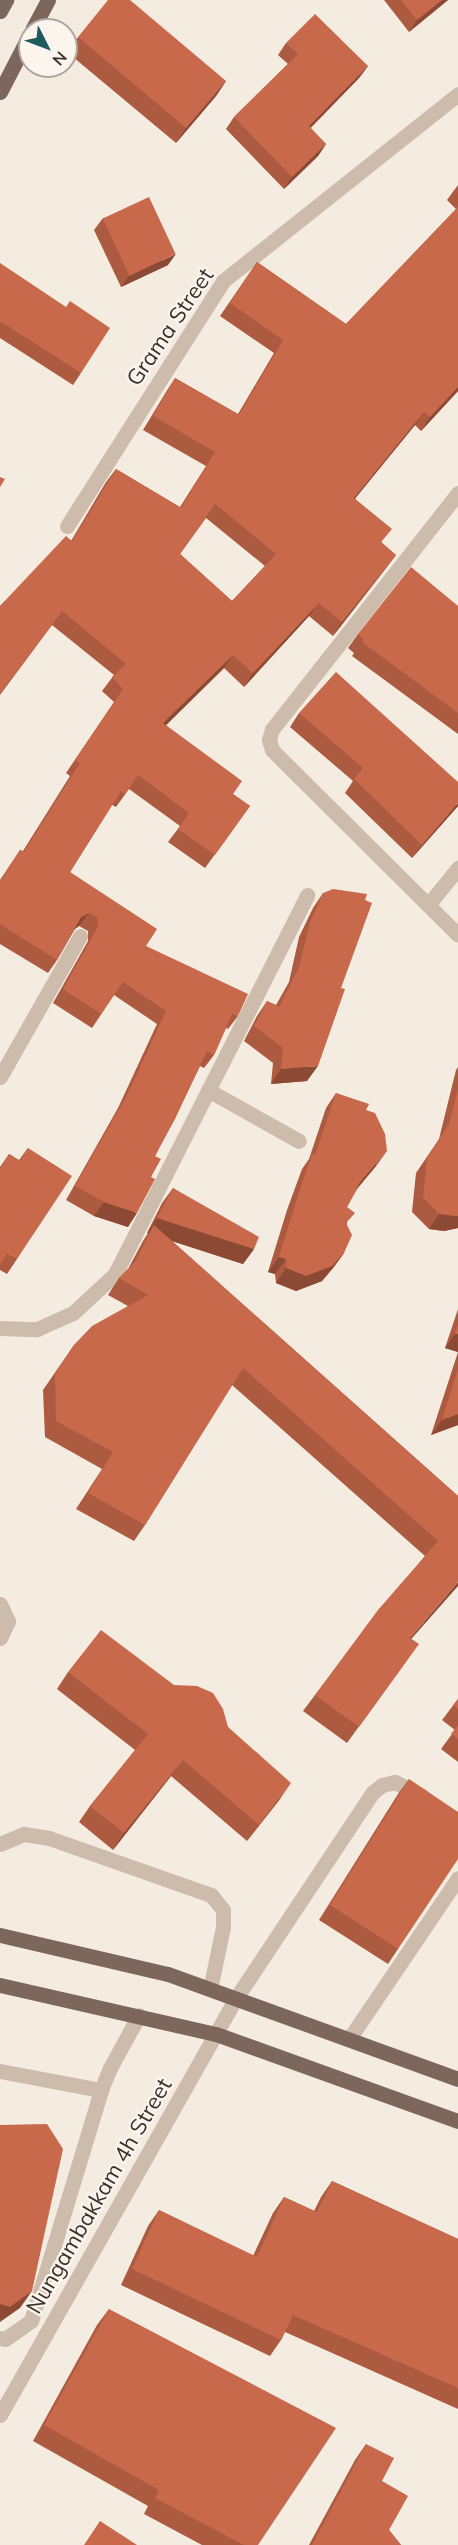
<!DOCTYPE html>
<style>
body{margin:0}
#map{position:relative;width:458px;height:2545px;overflow:hidden;background:#f4ebe1;font-family:Mulish,sans-serif}
div>[style]{position:absolute}
[style*='--x']{left:calc(var(--x)*1px);top:calc(var(--y)*1px);width:calc(var(--w)*1px);rotate:calc(var(--a)*1deg)}
.service>*{height:15px;margin:-7.5px;padding:0 7.5px;transform-origin:7.5px;border-radius:7.5px;background:#cdbbac}
.minor>*{height:15px;margin:-7.5px;padding:0 7.5px;transform-origin:7.5px;border-radius:7.5px;background:#cdbbac}
.primary>*{height:15px;margin:-7.5px;padding:0 7.5px;transform-origin:7.5px;border-radius:7.5px;background:#7d675c}
.wall>*{inset:0;background:#ac5a40}
.shaded-wall>*{inset:0;background:#8c4a34}
.building>*{inset:0;background:#c8694b;transform-origin:0 0}
span{translate:-50% -50%;white-space:nowrap;text-align:center;line-height:1.15;-webkit-text-stroke:4.5px #fbf5ee;paint-order:stroke}
.street-label{font-size:22px;color:#3b302b}
.north{position:absolute;left:18px;top:18px;width:60px;height:60px;box-sizing:border-box;background:#fbf5ee;border:2px solid #aea6a0;border-radius:50%;rotate:132deg;font-size:16px;font-weight:700;line-height:24px;text-align:center;color:#3b302b}
.north::after{content:'';display:block;margin:auto;width:21px;height:27px;background:#1f5a5e;clip-path:polygon(50% 0,100% 100%,50% 72%,0 100%)}
</style>
<div id="map">
<div class="service">
<i style="--x:0;--y:1604;--w:19;--a:65"></i>
<i style="--x:8;--y:1621;--w:19;--a:115"></i>
<i style="--x:0;--y:1844;--w:26;--a:-23"></i>
<i style="--x:24;--y:1834;--w:25;--a:9"></i>
<i style="--x:49;--y:1838;--w:172;--a:19.4"></i>
<i style="--x:211;--y:1895;--w:19;--a:51"></i>
<i style="--x:223;--y:1910;--w:17;--a:90"></i>
<i style="--x:223;--y:1927;--w:63;--a:101.8"></i>
<i style="--x:236;--y:1998;--w:246;--a:-56.4"></i>
<i style="--x:372;--y:1793;--w:13;--a:-39"></i>
<i style="--x:382;--y:1785;--w:13;--a:-13"></i>
<i style="--x:395;--y:1782;--w:30;--a:27"></i>
<i style="--x:349;--y:2039;--w:194;--a:-55.9"></i>
<i style="--x:0;--y:2071;--w:103;--a:10.7"></i>
<i style="--x:101;--y:2090;--w:24;--a:-68"></i>
<i style="--x:110;--y:2068;--w:60;--a:-61.3"></i>
<i style="--x:0;--y:2338;--w:5;--a:11"></i>
<i style="--x:5;--y:2339;--w:32;--a:-35"></i>
<i style="--x:31;--y:2321;--w:241;--a:-73.1"></i>
</div>
<div class="minor">
<i style="--x:458;--y:493;--w:300;--a:128.2"></i>
<i style="--x:272;--y:729;--w:11;--a:105"></i>
<i style="--x:269;--y:740;--w:10;--a:73"></i>
<i style="--x:272;--y:750;--w:262;--a:44.8"></i>
<i style="--x:67;--y:526;--w:290;--a:-57.5"></i>
<i style="--x:223;--y:281;--w:300;--a:-38.5"></i>
<i style="--x:428;--y:905;--w:48;--a:-51"></i>
<i style="--x:0;--y:1077;--w:162;--a:-60.4"></i>
<i style="--x:208;--y:1090;--w:104;--a:29.3"></i>
<i style="--x:0;--y:1328;--w:37;--a:2"></i>
<i style="--x:37;--y:1329;--w:39;--a:-24"></i>
<i style="--x:73;--y:1313;--w:57;--a:-42.9"></i>
<i style="--x:115;--y:1274;--w:425;--a:-63.1"></i>
<i style="--x:0;--y:2415;--w:479;--a:-60.5"></i>
</div>
<div class="primary">
<i style="--x:0;--y:11;--w:13;--a:-61"></i>
<i style="--x:32;--y:30;--w:34;--a:-62"></i>
<i style="--x:0;--y:92;--w:65;--a:-62.7"></i>
<i style="--x:0;--y:1935;--w:172;--a:13.1"></i>
<i style="--x:168;--y:1974;--w:308;--a:19.9"></i>
<i style="--x:0;--y:1985;--w:221;--a:12.8"></i>
<i style="--x:216;--y:2034;--w:257;--a:19.8"></i>
</div>
<div class="wall">
<i style="clip-path:polygon(384px 0,448px 0,409px 32px)"></i>
<i style="clip-path:polygon(78px 37px,226px 81px,216px 96px,176px 143px,67px 52px)"></i>
<i style="clip-path:polygon(286px 43px,368px 66px,359px 78px,310px 128px,326px 144px,318px 156px,284px 189px,226px 129px,234px 117px,288px 64px,278px 55px)"></i>
<i style="clip-path:polygon(evenodd,458px 185px,458px 391px,421px 431px,415px 425px,355px 498px,382px 543px,396px 555px,386px 568px,333px 636px,309px 616px,244px 687px,224px 668px,166px 725px,233px 794px,250px 806px,205px 868px,168px 842px,180px 826px,129px 789px,116px 807px,112px 805px,70px 872px,146px 946px,238px 1016px,228px 1029px,226px 1028px,214px 1055px,204px 1068px,200px 1066px,155px 1156px,151px 1177px,128px 1227px,94px 1216px,66px 1200px,118px 1108px,157px 1024px,114px 995px,92px 1028px,53px 1003px,88px 941px,88px 931px,79px 926px,75px 929px,57px 960px,48px 973px,0 944px,0 880px,20px 850px,23px 851px,70px 776px,66px 773px,114px 702px,102px 691px,114px 675px,52px 625px,0 695px,0 606px,71px 541px,106px 482px,116px 469px,180px 507px,206px 466px,143px 430px,166px 392px,175px 378px,238px 414px,274px 353px,220px 316px,257px 262px,346px 324px,456px 209px,447px 200px,458px 185px,206px 518px,265px 566px,232px 601px,180px 554px,206px 518px)"></i>
<i style="clip-path:polygon(103px 218px,168px 265px,121px 287px,94px 230px)"></i>
<i style="clip-path:polygon(0 263px,81px 373px,73px 385px,0 338px)"></i>
<i style="clip-path:polygon(458px 606px,458px 734px,352px 656px,354px 653px,348px 648px,358px 634px)"></i>
<i style="clip-path:polygon(299px 713px,458px 806px,412px 858px,345px 793px,353px 781px,290px 727px)"></i>
<i style="clip-path:polygon(323px 893px,307px 1081px,271px 1084px,273px 1063px,244px 1041px,257px 1016px,267px 1001px,276px 1005px,289px 982px,299px 937px,313px 908px)"></i>
<i style="clip-path:polygon(458px 1067px,458px 1228px,444px 1231px,429px 1229px,412px 1212px,416px 1173px,439px 1139px,456px 1070px)"></i>
<i style="clip-path:polygon(336px 1093px,366px 1110px,376px 1166px,357px 1189px,347px 1207px,347px 1225px,344px 1253px,333px 1268px,322px 1281px,296px 1291px,276px 1283px,275px 1274px,268px 1272px,287px 1210px,302px 1169px,309px 1159px,326px 1108px)"></i>
<i style="clip-path:polygon(28px 1148px,17px 1259px,7px 1274px,0 1270px,0 1167px,9px 1154px,19px 1160px)"></i>
<i style="clip-path:polygon(173px 1188px,254px 1249px,243px 1264px,172px 1241px,458px 1496px,411px 1639px,407px 1660px,347px 1743px,303px 1711px,315px 1695px,425px 1556px,232px 1385px,145px 1525px,134px 1541px,76px 1509px,102px 1469px,45px 1437px,43px 1390px,74px 1345px,128px 1306px,108px 1295px,119px 1278px,128px 1269px,143px 1241px,148px 1233px,147px 1233px,162px 1203px)"></i>
<i style="clip-path:polygon(458px 1309px,458px 1425px,431px 1435px,458px 1352px,445px 1348px)"></i>
<i style="clip-path:polygon(68px 1672px,228px 1727px,280px 1799px,247px 1841px,171px 1776px,113px 1850px,79px 1822px,90px 1806px,135px 1750px,57px 1689px)"></i>
<i style="clip-path:polygon(458px 1699px,458px 1762px,441px 1749px,455px 1730px,442px 1720px)"></i>
<i style="clip-path:polygon(409px 1779px,398px 1949px,388px 1964px,319px 1920px,398px 1794px)"></i>
<i style="clip-path:polygon(332px 2181px,458px 2239px,458px 2409px,285px 2332px,281px 2340px,270px 2356px,121px 2285px,148px 2226px,159px 2210px,253px 2256px,273px 2213px,284px 2197px,314px 2211px,321px 2197px)"></i>
<i style="clip-path:polygon(109px 2309px,258px 2545px,202px 2545px,144px 2514px,148px 2506px,33px 2441px,97px 2325px)"></i>
<i style="clip-path:polygon(366px 2444px,382px 2481px,389px 2530px,401px 2545px,309px 2545px,355px 2460px)"></i>
</div>
<div class="shaded-wall">
<i style="clip-path:polygon(442px 0,448px 0,409px 32px,417px 20px)"></i>
<i style="clip-path:polygon(368px 66px,359px 78px,301px 138px,309px 126px)"></i>
<i style="clip-path:polygon(226px 81px,216px 96px,176px 143px,186px 128px)"></i>
<i style="clip-path:polygon(326px 144px,318px 156px,284px 189px,292px 177px)"></i>
<i style="clip-path:polygon(176px 254px,168px 265px,121px 287px,129px 276px)"></i>
<i style="clip-path:polygon(458px 387px,458px 391px,421px 431px,430px 417px)"></i>
<i style="clip-path:polygon(424px 412px,415px 425px,345px 511px,354px 498px)"></i>
<i style="clip-path:polygon(396px 555px,386px 568px,333px 636px,342px 622px)"></i>
<i style="clip-path:polygon(319px 603px,309px 616px,244px 687px,253px 673px)"></i>
<i style="clip-path:polygon(233px 655px,224px 668px,154px 737px,163px 723px)"></i>
<i style="clip-path:polygon(458px 803px,458px 806px,412px 858px,422px 845px)"></i>
<i style="clip-path:polygon(89px 913px,79px 926px,72px 931px,81px 917px)"></i>
<i style="clip-path:polygon(318px 1066px,307px 1081px,271px 1084px,281px 1069px)"></i>
<i style="clip-path:polygon(387px 1151px,376px 1166px,350px 1197px,360px 1182px)"></i>
<i style="clip-path:polygon(104px 1202px,137px 1213px,128px 1227px,94px 1216px)"></i>
<i style="clip-path:polygon(439px 1214px,458px 1216px,458px 1228px,444px 1231px,429px 1229px)"></i>
<i style="clip-path:polygon(157px 1218px,254px 1249px,243px 1264px,150px 1234px,154px 1225px,148px 1233px,147px 1233px)"></i>
<i style="clip-path:polygon(344px 1253px,333px 1268px,322px 1281px,296px 1291px,276px 1283px,286px 1268px)"></i>
<i style="clip-path:polygon(279px 1257px,286px 1259px,275px 1274px,268px 1272px)"></i>
<i style="clip-path:polygon(455px 1334px,458px 1334px,458px 1352px,445px 1348px)"></i>
<i style="clip-path:polygon(458px 1414px,458px 1425px,431px 1435px,442px 1420px)"></i>
<i style="clip-path:polygon(458px 1582px,458px 1586px,398px 1654px,410px 1638px)"></i>
<i style="clip-path:polygon(183px 1760px,171px 1776px,113px 1850px,124px 1833px)"></i>
<i style="clip-path:polygon(291px 1783px,280px 1799px,247px 1841px,259px 1825px)"></i>
<i style="clip-path:polygon(32px 2291px,20px 2308px,0 2322px,0 2304px)"></i>
</div>
<div class="building">
<i style="clip-path:polygon(108px 0,130px 0,226px 81px,186px 128px,78px 37px)"></i>
<i style="clip-path:polygon(401px 0,442px 0,417px 20px)"></i>
<i style="clip-path:polygon(315px 14px,368px 66px,309px 126px,326px 144px,292px 177px,234px 117px,298px 54px,286px 43px)"></i>
<i style="left:149px;top:197px;width:63px;height:51px;rotate:65deg"></i>
<i style="clip-path:polygon(evenodd,458px 207px,458px 387px,430px 417px,424px 412px,354px 498px,392px 529px,381px 542px,396px 555px,342px 622px,319px 603px,253px 673px,233px 655px,163px 723px,242px 781px,233px 794px,250px 806px,215px 855px,178px 829px,189px 813px,138px 775px,125px 794px,121px 791px,70px 872px,157px 929px,146px 946px,248px 994px,238px 1016px,233px 1012px,214px 1055px,207px 1051px,175px 1119px,155px 1156px,161px 1159px,151px 1177px,155px 1179px,137px 1213px,104px 1202px,75px 1186px,127px 1095px,166px 1011px,123px 982px,101px 1014px,63px 989px,98px 927px,97px 917px,89px 913px,81px 917px,57px 960px,0 924px,0 882px,20px 850px,24px 852px,80px 763px,75px 760px,123px 689px,112px 677px,126px 664px,62px 611px,0 694px,0 606px,66px 536px,72px 541px,116px 469px,181px 508px,215px 452px,153px 416px,175px 378px,239px 415px,283px 340px,230px 303px,257px 262px,346px 324px,458px 207px,215px 504px,276px 554px,232px 601px,180px 554px,215px 504px)"></i>
<i style="clip-path:polygon(0 263px,66px 307px,70px 301px,110px 328px,81px 373px,0 321px)"></i>
<i style="clip-path:polygon(0 477px,5px 479px,0 487px)"></i>
<i style="clip-path:polygon(411px 567px,458px 606px,458px 713px,362px 642px,364px 640px,358px 634px)"></i>
<i style="clip-path:polygon(336px 672px,458px 782px,458px 803px,422px 845px,354px 779px,363px 768px,299px 713px)"></i>
<i style="clip-path:polygon(333px 889px,367px 894px,365px 900px,372px 903px,341px 988px,345px 989px,318px 1066px,281px 1069px,283px 1048px,254px 1026px,267px 1001px,279px 1007px,299px 967px,310px 922px,323px 893px)"></i>
<i style="clip-path:polygon(458px 1089px,458px 1216px,455px 1216px,439px 1214px,423px 1197px,427px 1158px,449px 1124px)"></i>
<i style="clip-path:polygon(336px 1093px,369px 1104px,366px 1110px,375px 1113px,385px 1134px,387px 1151px,360px 1182px,347px 1207px,355px 1213px,346px 1223px,352px 1235px,344px 1253px,332px 1266px,306px 1276px,286px 1268px,286px 1259px,279px 1257px,298px 1195px,312px 1154px,315px 1155px)"></i>
<i style="clip-path:polygon(28px 1148px,72px 1176px,17px 1259px,7px 1254px,0 1265px,0 1169px,9px 1154px,20px 1161px)"></i>
<i style="clip-path:polygon(173px 1188px,259px 1237px,254px 1249px,157px 1218px)"></i>
<i style="clip-path:polygon(154px 1225px,458px 1496px,458px 1582px,410px 1638px,419px 1644px,359px 1727px,315px 1695px,378px 1610px,438px 1541px,243px 1368px,145px 1525px,88px 1493px,113px 1452px,56px 1421px,55px 1374px,74px 1345px,92px 1326px,148px 1295px,119px 1278px,135px 1262px)"></i>
<i style="clip-path:polygon(458px 1325px,458px 1334px,455px 1334px)"></i>
<i style="clip-path:polygon(458px 1369px,458px 1414px,442px 1420px)"></i>
<i style="clip-path:polygon(101px 1630px,174px 1685px,197px 1686px,213px 1693px,223px 1709px,228px 1727px,291px 1783px,259px 1825px,183px 1760px,124px 1833px,90px 1806px,148px 1734px,68px 1672px)"></i>
<i style="clip-path:polygon(458px 1699px,458px 1709px,453px 1705px)"></i>
<i style="clip-path:polygon(458px 1725px,458px 1739px,451px 1734px)"></i>
<i style="clip-path:polygon(409px 1779px,458px 1812px,458px 1859px,398px 1949px,330px 1905px)"></i>
<i style="clip-path:polygon(47px 2124px,63px 2149px,32px 2291px,10px 2307px,0 2304px,0 2125px)"></i>
<i style="clip-path:polygon(332px 2181px,458px 2239px,458px 2388px,293px 2315px,281px 2340px,132px 2269px,159px 2210px,257px 2257px,284px 2197px,317px 2212px)"></i>
<i style="clip-path:polygon(109px 2309px,336px 2428px,258px 2545px,244px 2545px,155px 2498px,159px 2490px,44px 2425px)"></i>
<i style="clip-path:polygon(366px 2444px,394px 2458px,382px 2481px,408px 2496px,389px 2530px,401px 2545px,312px 2545px)"></i>
<i style="clip-path:polygon(100px 2521px,137px 2545px,84px 2545px)"></i>
</div>
<div class="street-label">
<span style="left:170px;top:327px;rotate:-56deg">Grama Street</span>
<span style="left:99px;top:2196px;rotate:-60deg">Nungambakkam 4h Street</span>
</div>
<div class="north">N</div>
</div>
